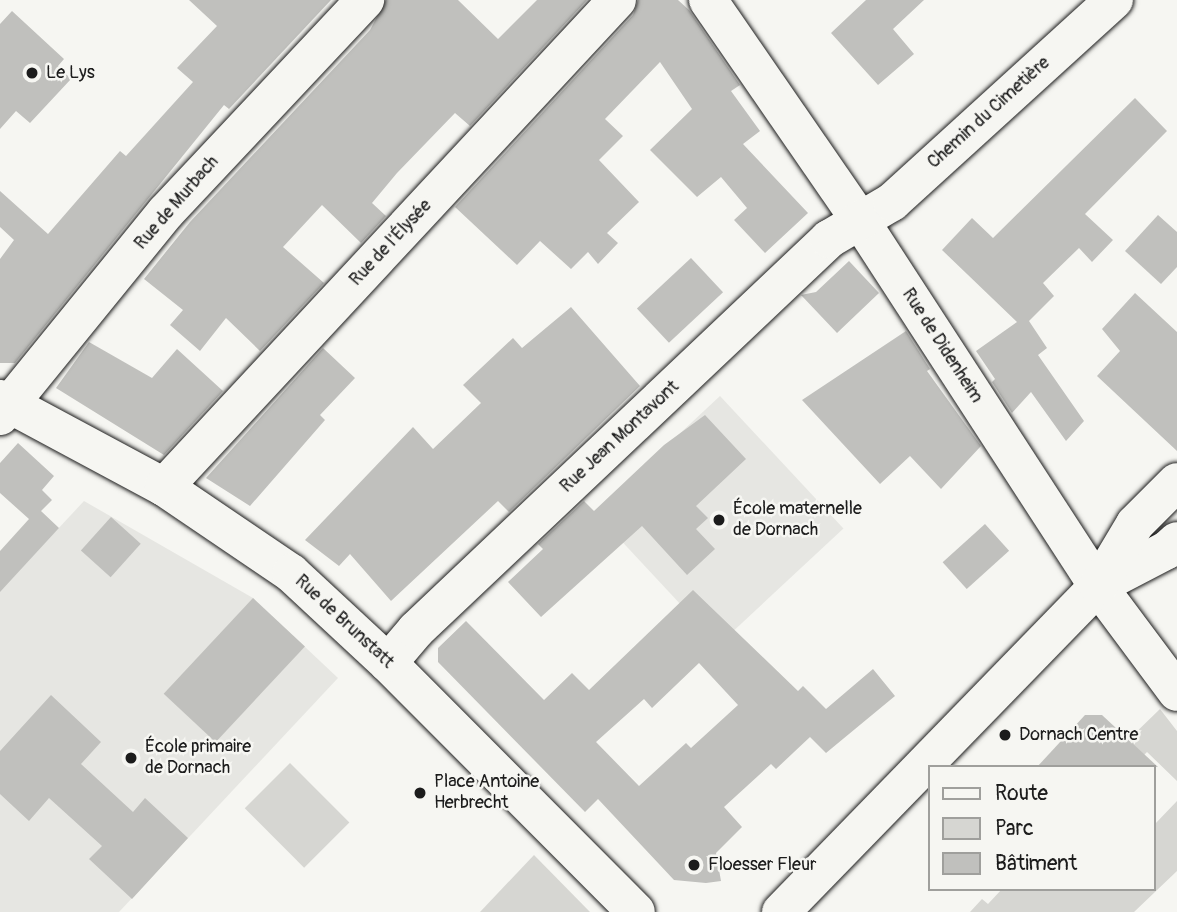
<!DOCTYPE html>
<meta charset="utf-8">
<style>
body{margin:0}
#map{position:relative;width:1177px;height:912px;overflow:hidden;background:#f6f6f2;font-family:Pangolin,sans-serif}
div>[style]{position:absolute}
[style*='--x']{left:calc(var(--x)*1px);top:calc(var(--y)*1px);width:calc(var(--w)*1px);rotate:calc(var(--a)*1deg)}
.built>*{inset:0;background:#e6e6e2;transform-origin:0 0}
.green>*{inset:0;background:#d6d6d2;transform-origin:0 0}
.building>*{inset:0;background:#c0c0bd;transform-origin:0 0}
.roads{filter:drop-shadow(0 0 2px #1c1c1c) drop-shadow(0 0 2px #1c1c1c)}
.minor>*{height:38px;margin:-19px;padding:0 19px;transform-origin:19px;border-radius:19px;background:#f6f6f2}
.primary>*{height:38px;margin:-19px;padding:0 19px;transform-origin:19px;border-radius:19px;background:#f6f6f2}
.dots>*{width:19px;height:19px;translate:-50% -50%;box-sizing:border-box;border:4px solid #f6f6f2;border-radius:50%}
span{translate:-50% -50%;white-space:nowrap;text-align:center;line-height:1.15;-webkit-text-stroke:5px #f6f6f2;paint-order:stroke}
.poi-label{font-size:18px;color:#1c1c1c}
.left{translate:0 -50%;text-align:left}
.street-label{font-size:18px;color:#1c1c1c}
.legend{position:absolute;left:928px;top:765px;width:228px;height:126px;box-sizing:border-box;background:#f6f6f2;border:2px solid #9f9f9c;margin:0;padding:9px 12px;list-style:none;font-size:21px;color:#1c1c1c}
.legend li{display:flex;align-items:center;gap:14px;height:35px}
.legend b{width:35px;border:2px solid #9f9f9c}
</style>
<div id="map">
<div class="built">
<i style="left:720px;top:396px;width:181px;height:171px;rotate:47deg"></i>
<i style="clip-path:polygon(84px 501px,253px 598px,338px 678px,119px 912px,0 912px,0 591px)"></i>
</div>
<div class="green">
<i style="clip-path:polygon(1160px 709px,1177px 731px,1177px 781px,1147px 752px,1142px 757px,1128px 740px)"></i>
<i style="left:290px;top:763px;width:84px;height:64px;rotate:45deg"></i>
<i style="clip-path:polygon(1177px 801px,1177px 871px,1134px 912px,970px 912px,982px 899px,988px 904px,1002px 889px,1154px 889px,1154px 825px)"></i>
<i style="clip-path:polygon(534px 855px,590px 912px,480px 912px)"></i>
</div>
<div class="building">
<i style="clip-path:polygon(189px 0,331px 0,229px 109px,224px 105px,15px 363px,0 363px,0 259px,14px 240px,0 227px,0 191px,48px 234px,120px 151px,126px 156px,193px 82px,177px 68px,217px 26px)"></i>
<i style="clip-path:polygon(386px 0,458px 0,498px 39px,537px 0,587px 0,470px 126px,455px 113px,397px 173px,372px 203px,386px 216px,361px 243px,322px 205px,283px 247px,324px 283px,260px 351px,226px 318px,200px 351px,170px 325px,183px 310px,144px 279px,190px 222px,370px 30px)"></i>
<i style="clip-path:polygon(638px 0,678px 0,689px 10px,740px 85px,731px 91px,760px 131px,743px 144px,808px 213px,765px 253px,734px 220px,747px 208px,721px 177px,697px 197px,650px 150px,692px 109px,660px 62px,605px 119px,623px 136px,599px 160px,639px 202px,607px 233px,618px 243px,598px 264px,588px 252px,571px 269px,540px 241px,517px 265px,455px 207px,633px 15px)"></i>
<i style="clip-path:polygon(866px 0,924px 0,893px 29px,914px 54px,878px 85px,831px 33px)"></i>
<i style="clip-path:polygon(12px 11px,64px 59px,58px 66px,71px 79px,30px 123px,16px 111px,0 129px,0 24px)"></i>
<i style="clip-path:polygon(1135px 98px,1167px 131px,1085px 214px,1113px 240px,1092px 262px,1079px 248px,1043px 283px,1054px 296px,1029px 321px,1047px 348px,1038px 355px,1084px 421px,1066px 441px,1031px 392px,1012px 413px,992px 382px,995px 379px,976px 351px,1017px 322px,942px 250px,972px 218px,993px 238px)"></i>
<i style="clip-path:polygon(1158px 215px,1177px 232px,1177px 267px,1161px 284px,1125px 251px)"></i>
<i style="left:691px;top:258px;width:47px;height:74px;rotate:47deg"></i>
<i style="clip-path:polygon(849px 261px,879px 293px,837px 333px,801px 295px,816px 292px)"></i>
<i style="clip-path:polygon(1135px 293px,1177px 332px,1177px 451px,1097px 376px,1120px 351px,1102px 329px)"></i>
<i style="clip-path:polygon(571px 307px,640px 386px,509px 512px,498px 501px,391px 601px,350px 554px,339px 566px,305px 540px,413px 427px,433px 449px,481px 403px,463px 385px,513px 338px,522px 348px)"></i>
<i style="clip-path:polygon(906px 331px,930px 369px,927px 371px,981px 446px,941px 489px,910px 456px,880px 484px,802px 400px)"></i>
<i style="clip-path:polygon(89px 342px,152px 378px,177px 349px,223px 391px,164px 455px,56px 388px)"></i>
<i style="clip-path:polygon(323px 348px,355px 378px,320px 415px,325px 420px,250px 506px,206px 478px)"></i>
<i style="clip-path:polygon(705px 415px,746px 459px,696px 506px,708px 518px,696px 529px,715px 549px,687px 575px,642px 526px,541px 617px,508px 582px,543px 549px,538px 544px,584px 501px,594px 511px,664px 445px)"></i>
<i style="clip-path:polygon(18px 443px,54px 476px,42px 490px,52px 500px,41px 511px,59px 528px,0 592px,0 551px,29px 519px,0 493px,0 463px)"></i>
<i style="left:111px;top:517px;width:40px;height:45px;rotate:42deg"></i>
<i style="left:985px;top:524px;width:36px;height:57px;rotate:48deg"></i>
<i style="clip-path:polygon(evenodd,693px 590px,798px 691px,803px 686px,826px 709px,873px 669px,895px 696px,826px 753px,810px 737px,776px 769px,771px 764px,724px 807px,742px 827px,716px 853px,721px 881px,706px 883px,674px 880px,598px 799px,585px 812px,438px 662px,438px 648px,466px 621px,544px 700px,572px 673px,589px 690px,693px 590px,699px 663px,738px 705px,691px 748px,686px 743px,639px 786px,596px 742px,644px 699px,652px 708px,699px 663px)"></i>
<i style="left:253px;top:598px;width:71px;height:131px;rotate:43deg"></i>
<i style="clip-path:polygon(51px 695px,101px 742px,81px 764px,133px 812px,145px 798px,188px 838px,132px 899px,89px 859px,102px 846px,49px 798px,29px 821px,0 794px,0 751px)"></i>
<i style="clip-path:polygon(1085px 715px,1102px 715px,1158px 767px,1037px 767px)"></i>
</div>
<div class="roads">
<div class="minor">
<i style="--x:708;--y:0;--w:267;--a:55.4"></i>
<i style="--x:860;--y:220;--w:437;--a:57"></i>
<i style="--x:1098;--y:586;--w:132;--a:53.3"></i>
<i style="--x:0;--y:399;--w:186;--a:28.2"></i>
<i style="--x:164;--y:487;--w:153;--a:34.1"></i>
<i style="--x:291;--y:573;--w:132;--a:42.9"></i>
<i style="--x:388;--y:663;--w:351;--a:45.1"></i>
<i style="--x:0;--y:416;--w:263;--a:-50.9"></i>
<i style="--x:166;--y:212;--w:291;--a:-46.8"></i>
<i style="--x:164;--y:487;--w:665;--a:-47.07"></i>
<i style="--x:388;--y:663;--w:43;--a:-49.7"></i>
<i style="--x:416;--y:630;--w:569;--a:-43.43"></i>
<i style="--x:829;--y:239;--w:73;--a:-30.4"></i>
<i style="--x:892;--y:202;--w:300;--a:-42.3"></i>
</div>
<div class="primary">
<i style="--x:1098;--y:586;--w:78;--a:-27.6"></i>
<i style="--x:1167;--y:550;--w:13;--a:-42"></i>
<i style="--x:781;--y:912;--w:455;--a:-45.8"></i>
<i style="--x:1098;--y:586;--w:72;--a:-59.2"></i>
<i style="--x:1135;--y:524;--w:59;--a:-45"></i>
</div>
</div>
<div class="dots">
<i style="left:32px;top:73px;background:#1c1c1c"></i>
<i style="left:719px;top:520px;background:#1c1c1c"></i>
<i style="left:1005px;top:735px;background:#1c1c1c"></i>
<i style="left:131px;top:758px;background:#1c1c1c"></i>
<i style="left:420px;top:793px;background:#1c1c1c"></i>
<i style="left:694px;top:865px;background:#1c1c1c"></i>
</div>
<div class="poi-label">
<span class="left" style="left:46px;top:73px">Le Lys</span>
<span class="left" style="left:733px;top:520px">École maternelle<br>de Dornach</span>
<span class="left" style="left:1019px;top:735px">Dornach Centre</span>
<span class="left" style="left:145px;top:758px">École primaire<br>de Dornach</span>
<span class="left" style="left:434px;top:793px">Place Antoine<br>Herbrecht</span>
<span class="left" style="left:708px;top:865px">Floesser Fleur</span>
</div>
<div class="street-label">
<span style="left:989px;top:113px;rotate:-42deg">Chemin du Cimetière</span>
<span style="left:177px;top:203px;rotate:-49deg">Rue de Murbach</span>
<span style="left:391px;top:243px;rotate:-47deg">Rue de l'Élysée</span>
<span style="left:942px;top:346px;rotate:57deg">Rue de Didenheim</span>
<span style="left:620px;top:437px;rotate:-43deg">Rue Jean Montavont</span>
<span style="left:344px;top:622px;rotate:43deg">Rue de Brunstatt</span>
</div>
<ul class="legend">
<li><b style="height:9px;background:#f6f6f2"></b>Route</li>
<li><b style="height:19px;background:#d6d6d2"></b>Parc</li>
<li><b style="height:19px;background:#c0c0bd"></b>Bâtiment</li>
</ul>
</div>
